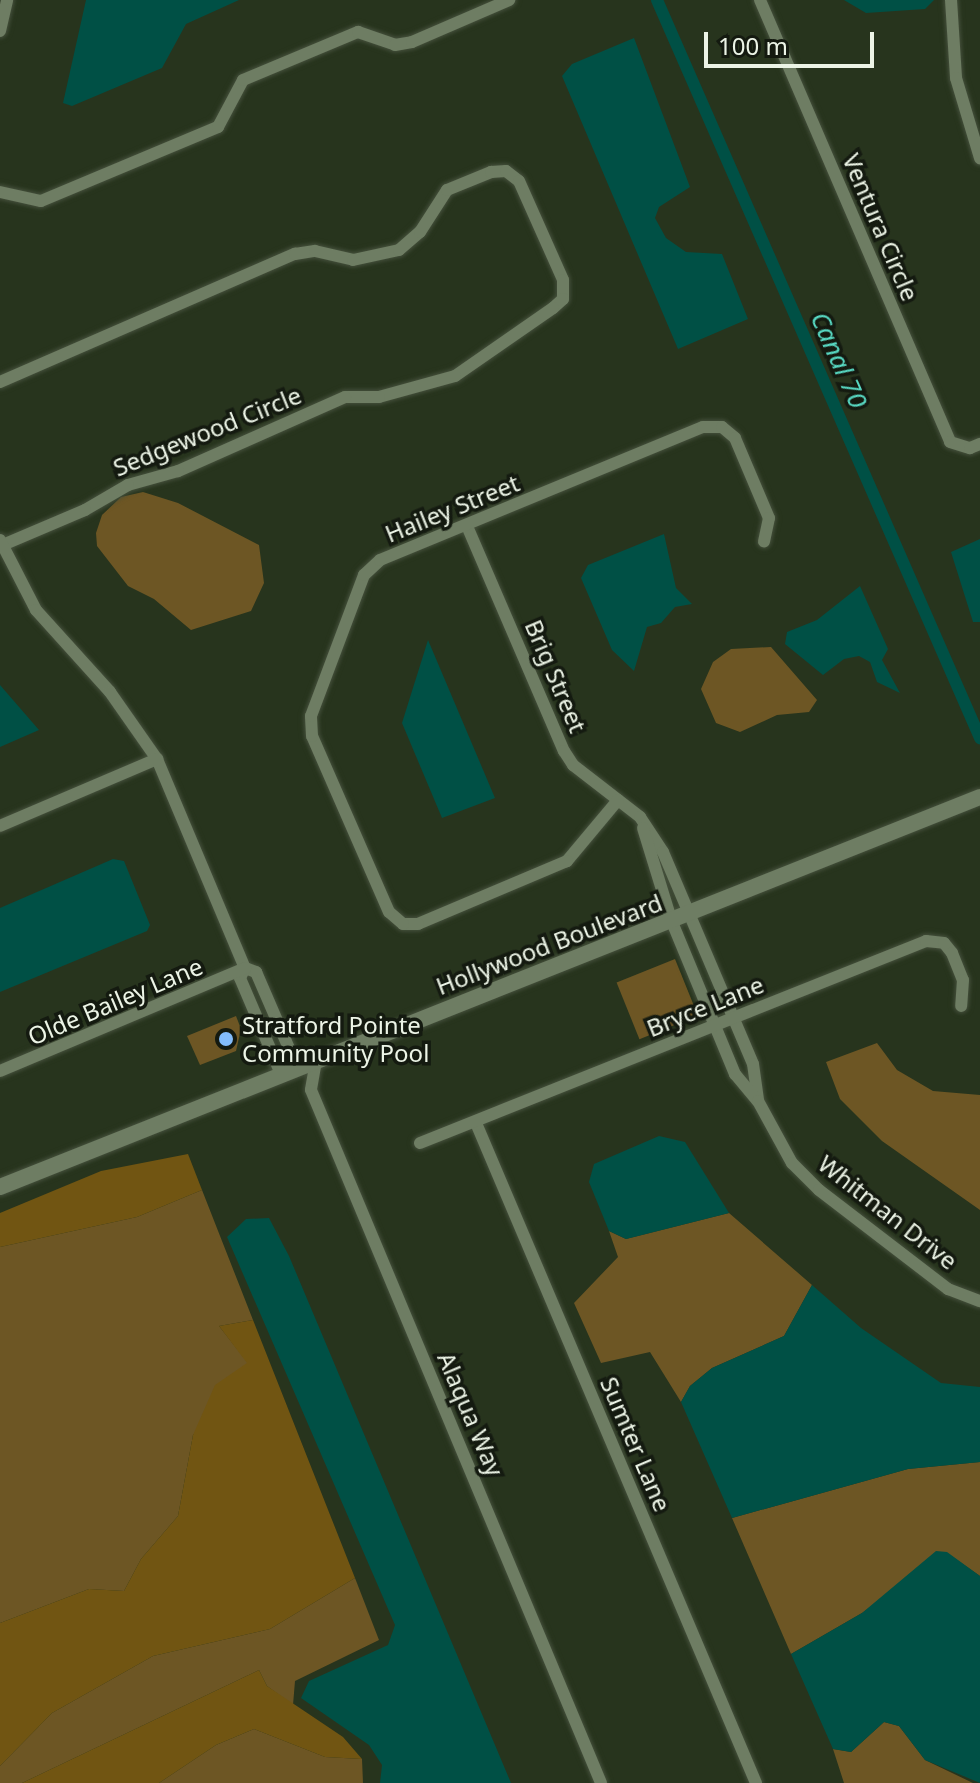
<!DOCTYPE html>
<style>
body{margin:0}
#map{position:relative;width:980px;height:1783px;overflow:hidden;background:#27341d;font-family:"Noto Sans",sans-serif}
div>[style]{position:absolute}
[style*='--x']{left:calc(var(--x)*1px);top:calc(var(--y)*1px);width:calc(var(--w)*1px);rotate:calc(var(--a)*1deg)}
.green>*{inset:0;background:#6d5624;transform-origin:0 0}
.forest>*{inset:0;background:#715512}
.water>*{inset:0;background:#005045}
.canal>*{height:12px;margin:-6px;padding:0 6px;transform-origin:6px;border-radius:6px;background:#005045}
.roads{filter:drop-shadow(0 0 2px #45503c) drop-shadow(0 0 2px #45503c)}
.minor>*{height:12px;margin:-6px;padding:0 6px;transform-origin:6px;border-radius:6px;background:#6e7d63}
.tertiary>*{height:16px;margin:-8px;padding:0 8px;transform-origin:8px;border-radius:8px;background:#6e7d63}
.dots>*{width:22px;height:22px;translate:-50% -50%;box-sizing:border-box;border:4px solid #141a10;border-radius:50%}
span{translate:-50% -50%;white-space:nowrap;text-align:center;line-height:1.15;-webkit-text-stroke:7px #141a10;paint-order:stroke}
.street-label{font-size:24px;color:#ecf4e6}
.poi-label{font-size:24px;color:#ecf4e6}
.left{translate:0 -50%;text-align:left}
.water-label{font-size:26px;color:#58d9c3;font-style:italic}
.scale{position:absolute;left:704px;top:32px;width:170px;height:36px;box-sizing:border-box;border:4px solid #ecf4e6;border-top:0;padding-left:10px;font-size:24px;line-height:28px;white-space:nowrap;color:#ecf4e6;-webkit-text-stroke:6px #141a10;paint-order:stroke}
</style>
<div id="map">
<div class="green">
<i style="clip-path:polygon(143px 492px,178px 503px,259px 545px,264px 583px,251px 611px,191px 630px,154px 599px,128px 586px,97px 546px,96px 533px,102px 515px,121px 497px)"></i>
<i style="clip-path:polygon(771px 647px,817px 700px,809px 712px,777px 715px,740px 732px,716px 723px,701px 689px,713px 662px,731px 649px)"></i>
<i style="left:675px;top:959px;width:61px;height:63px;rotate:68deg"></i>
<i style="clip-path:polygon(236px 1016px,241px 1029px,236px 1051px,200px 1065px,187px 1036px)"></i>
<i style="clip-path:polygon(877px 1043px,897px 1070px,933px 1091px,980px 1095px,980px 1210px,882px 1141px,840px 1099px,826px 1062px)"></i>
<i style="clip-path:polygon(202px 1190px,253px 1320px,219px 1326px,248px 1363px,193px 1435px,178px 1516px,141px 1559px,124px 1591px,89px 1589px,0 1623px,0 1247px,137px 1217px)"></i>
<i style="clip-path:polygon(729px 1213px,812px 1285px,784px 1336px,712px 1368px,690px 1386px,681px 1402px,650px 1352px,601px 1363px,574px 1303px,618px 1257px,609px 1231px,626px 1239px)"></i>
<i style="clip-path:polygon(980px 1462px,980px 1576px,947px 1553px,862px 1613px,791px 1654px,732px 1518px,908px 1469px)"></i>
<i style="clip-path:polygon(355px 1578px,379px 1640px,295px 1681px,293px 1705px,267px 1686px,259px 1670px,22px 1783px,0 1783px,0 1766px,52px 1713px,153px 1656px,270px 1629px)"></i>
<i style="clip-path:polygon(884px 1722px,899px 1726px,925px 1760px,973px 1783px,844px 1783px,833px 1749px,851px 1752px)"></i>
<i style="clip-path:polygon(254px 1729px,325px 1757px,362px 1759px,363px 1783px,159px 1783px,216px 1745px)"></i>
</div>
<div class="forest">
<i style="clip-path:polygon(188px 1154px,202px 1190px,137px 1217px,0 1247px,0 1213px,101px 1171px)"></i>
<i style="clip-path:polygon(253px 1320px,355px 1578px,270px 1629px,153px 1656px,52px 1713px,0 1766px,0 1623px,89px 1589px,124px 1591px,141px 1559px,178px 1516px,193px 1435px,215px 1385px,247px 1363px,219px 1326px)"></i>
<i style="clip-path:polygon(259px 1670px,267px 1686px,343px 1737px,362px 1759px,325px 1757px,254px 1729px,216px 1745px,159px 1783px,22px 1783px)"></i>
</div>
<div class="water">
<i style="clip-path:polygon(86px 0,239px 0,186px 24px,162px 68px,72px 106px,63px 103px)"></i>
<i style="clip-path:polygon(844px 0,934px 0,925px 9px,866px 13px)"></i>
<i style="clip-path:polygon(634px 38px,690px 187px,659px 207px,655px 218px,666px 238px,686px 252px,722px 254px,748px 319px,678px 349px,562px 76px,572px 64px)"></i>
<i style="clip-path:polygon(664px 534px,676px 588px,692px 604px,675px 607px,661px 623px,647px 627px,634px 671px,612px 650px,581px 578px,588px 565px)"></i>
<i style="clip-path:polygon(980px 539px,980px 622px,973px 622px,951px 552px)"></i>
<i style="clip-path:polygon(860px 586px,888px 649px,882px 660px,900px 693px,877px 682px,870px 662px,859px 656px,844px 659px,823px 675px,785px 644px,787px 632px,817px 620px)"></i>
<i style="clip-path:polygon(428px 640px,495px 798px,442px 818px,402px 723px)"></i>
<i style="clip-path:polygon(0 685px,39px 730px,0 747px)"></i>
<i style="clip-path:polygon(113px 859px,124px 861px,150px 925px,147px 931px,0 992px,0 908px)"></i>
<i style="clip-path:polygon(659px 1136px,685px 1142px,729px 1213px,626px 1239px,609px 1231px,589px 1182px,594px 1164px)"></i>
<i style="clip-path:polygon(269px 1218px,289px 1256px,511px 1783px,380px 1783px,382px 1765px,369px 1745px,301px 1698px,309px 1681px,388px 1645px,395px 1625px,227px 1237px,246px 1219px)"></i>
<i style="clip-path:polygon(812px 1285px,861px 1328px,941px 1383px,980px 1387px,980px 1462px,908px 1469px,732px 1518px,681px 1402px,690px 1386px,712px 1368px,784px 1336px)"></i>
<i style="clip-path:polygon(936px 1551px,947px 1552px,980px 1576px,980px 1783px,925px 1760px,899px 1726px,884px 1722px,851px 1752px,833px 1749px,791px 1654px,862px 1613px)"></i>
</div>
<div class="canal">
<i style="--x:657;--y:0;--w:806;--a:66.36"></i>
</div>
<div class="roads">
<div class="minor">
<i style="--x:760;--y:0;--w:481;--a:66.7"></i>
<i style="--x:950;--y:442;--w:21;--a:17"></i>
<i style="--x:970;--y:448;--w:11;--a:-22"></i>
<i style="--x:951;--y:0;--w:78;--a:86.3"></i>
<i style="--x:956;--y:78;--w:84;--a:73.3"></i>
<i style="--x:0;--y:31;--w:32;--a:-77"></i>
<i style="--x:0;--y:192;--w:42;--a:12.4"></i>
<i style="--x:41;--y:201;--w:192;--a:-22.7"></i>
<i style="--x:218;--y:127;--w:53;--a:-62"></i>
<i style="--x:243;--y:80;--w:125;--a:-22.7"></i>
<i style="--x:358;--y:32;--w:39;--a:19"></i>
<i style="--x:395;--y:45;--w:17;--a:-10"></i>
<i style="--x:412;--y:42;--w:106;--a:-23.4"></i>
<i style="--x:0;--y:382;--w:322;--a:-23.5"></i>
<i style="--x:295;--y:254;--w:20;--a:-9"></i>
<i style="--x:315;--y:251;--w:39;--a:13"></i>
<i style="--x:353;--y:260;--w:47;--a:-12.3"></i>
<i style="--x:399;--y:250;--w:28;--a:-41"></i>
<i style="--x:420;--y:232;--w:50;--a:-57.3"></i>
<i style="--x:447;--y:190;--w:48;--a:-22.2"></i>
<i style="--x:491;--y:172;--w:15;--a:-4"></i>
<i style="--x:506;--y:171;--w:16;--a:38"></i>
<i style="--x:519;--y:181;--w:108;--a:66"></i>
<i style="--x:563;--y:280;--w:19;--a:90"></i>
<i style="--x:563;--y:299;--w:13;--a:138"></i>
<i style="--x:553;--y:308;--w:119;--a:145.2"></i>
<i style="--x:455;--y:376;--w:79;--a:164.6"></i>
<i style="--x:379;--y:397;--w:34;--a:180"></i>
<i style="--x:345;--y:397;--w:183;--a:156.1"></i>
<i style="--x:178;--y:471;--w:52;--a:164.4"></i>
<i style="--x:128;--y:485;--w:50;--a:149.8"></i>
<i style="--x:85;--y:510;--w:92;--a:157"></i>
<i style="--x:467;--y:526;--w:245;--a:66.7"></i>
<i style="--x:564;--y:751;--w:17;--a:57"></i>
<i style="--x:573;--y:765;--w:85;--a:37.8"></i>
<i style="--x:640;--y:817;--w:42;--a:56.7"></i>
<i style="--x:663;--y:852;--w:230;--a:67"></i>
<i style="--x:753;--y:1064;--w:37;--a:82"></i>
<i style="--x:0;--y:540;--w:79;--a:62.8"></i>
<i style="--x:36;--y:610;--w:110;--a:47.9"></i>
<i style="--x:110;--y:692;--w:82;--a:55"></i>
<i style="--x:157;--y:759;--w:227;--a:67.2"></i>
<i style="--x:618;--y:800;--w:80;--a:129.9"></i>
<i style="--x:567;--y:861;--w:162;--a:157.1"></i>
<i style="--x:418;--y:924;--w:15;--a:180"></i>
<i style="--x:403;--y:924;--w:18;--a:-139"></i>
<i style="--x:389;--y:912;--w:192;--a:-113.6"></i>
<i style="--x:312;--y:736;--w:20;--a:-93"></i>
<i style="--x:311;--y:716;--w:151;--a:-69.4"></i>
<i style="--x:364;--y:575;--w:22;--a:-43"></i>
<i style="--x:380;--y:560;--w:349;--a:-22.4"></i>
<i style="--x:703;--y:427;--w:19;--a:0"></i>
<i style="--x:722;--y:427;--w:17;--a:40"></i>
<i style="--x:735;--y:438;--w:87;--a:67"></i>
<i style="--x:769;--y:518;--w:24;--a:102"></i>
<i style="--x:0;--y:826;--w:171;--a:-23.1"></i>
<i style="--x:643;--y:828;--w:98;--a:72.9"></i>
<i style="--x:672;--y:922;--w:165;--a:67.5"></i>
<i style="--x:735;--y:1074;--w:35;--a:50"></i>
<i style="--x:758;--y:1101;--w:71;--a:61.3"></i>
<i style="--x:792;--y:1163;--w:38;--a:45"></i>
<i style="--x:819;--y:1190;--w:163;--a:37.5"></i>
<i style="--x:948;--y:1289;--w:34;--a:21"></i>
<i style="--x:245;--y:968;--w:12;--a:20"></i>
<i style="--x:256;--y:972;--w:106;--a:66.6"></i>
<i style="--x:245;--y:968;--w:11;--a:117"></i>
<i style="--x:240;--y:978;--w:104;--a:66.9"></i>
<i style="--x:316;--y:1061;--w:29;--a:100"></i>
<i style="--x:311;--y:1090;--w:751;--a:67.29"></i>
<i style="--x:0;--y:1071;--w:266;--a:-22.8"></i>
<i style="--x:476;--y:1123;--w:717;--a:67.01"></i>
<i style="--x:420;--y:1143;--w:545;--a:-21.76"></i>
<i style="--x:926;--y:941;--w:18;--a:6"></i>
<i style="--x:944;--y:943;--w:13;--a:51"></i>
<i style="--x:952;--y:953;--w:29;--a:68"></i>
<i style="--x:963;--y:980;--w:26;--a:94"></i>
</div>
<div class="tertiary">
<i style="--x:0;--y:1187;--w:1055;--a:-21.7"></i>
</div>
</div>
<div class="dots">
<i style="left:226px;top:1039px;background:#83bcfb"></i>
</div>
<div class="street-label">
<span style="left:881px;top:227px;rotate:67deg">Ventura Circle</span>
<span style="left:207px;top:431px;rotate:-22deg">Sedgewood Circle</span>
<span style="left:452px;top:508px;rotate:-22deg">Hailey Street</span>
<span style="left:556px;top:676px;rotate:67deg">Brig Street</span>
<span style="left:549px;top:944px;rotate:-21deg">Hollywood Boulevard</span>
<span style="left:115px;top:1001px;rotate:-23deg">Olde Bailey Lane</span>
<span style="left:705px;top:1006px;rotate:-22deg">Bryce Lane</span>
<span style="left:888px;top:1212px;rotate:38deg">Whitman Drive</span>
<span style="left:471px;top:1414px;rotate:67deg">Alaqua Way</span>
<span style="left:636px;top:1444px;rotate:67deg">Sumter Lane</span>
</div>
<div class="poi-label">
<span class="left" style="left:242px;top:1039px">Stratford Pointe<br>Community Pool</span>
</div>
<div class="water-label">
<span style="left:839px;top:360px;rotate:66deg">Canal 70</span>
</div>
<div class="scale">100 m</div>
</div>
